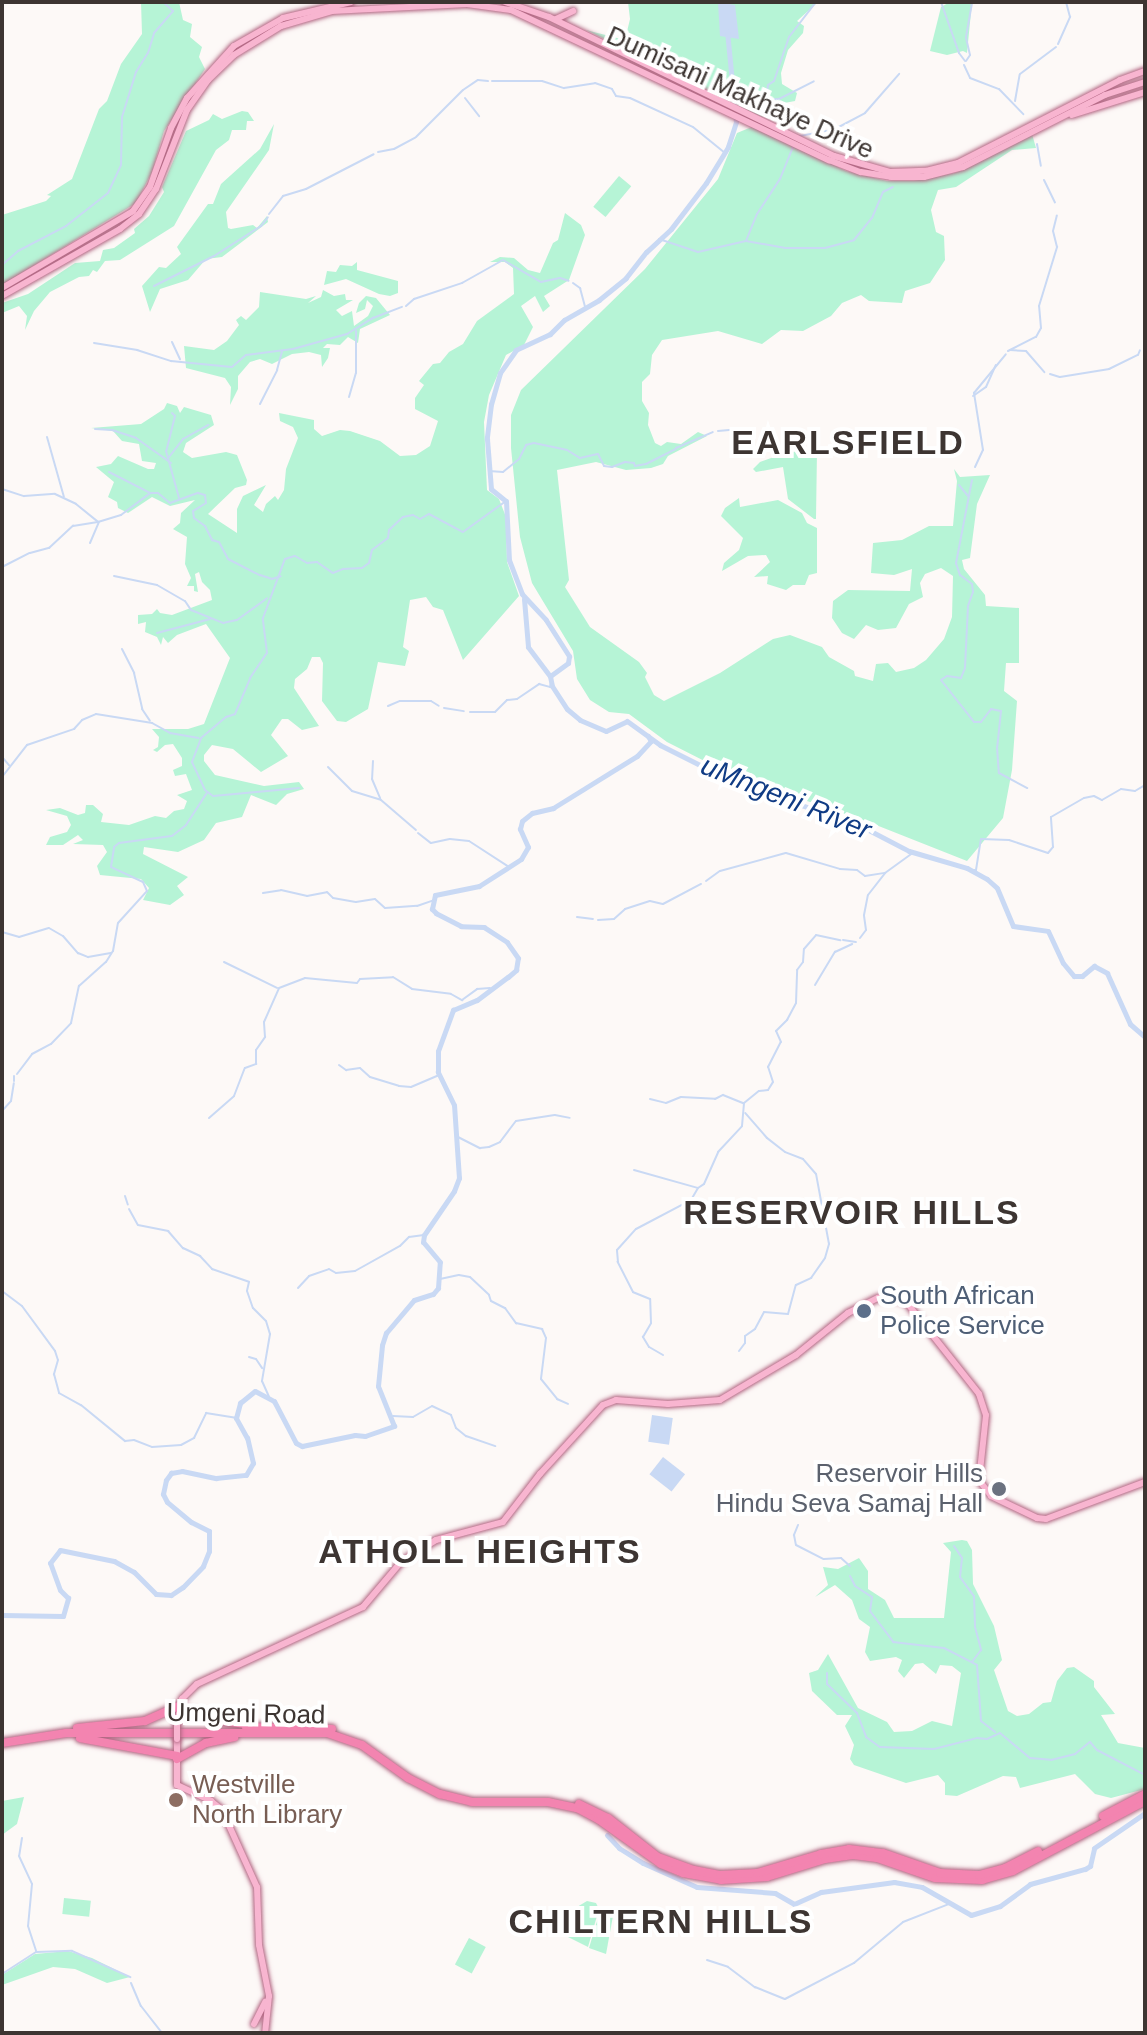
<!DOCTYPE html>
<style>
body{margin:0}
#map{position:relative;width:1147px;height:2035px;overflow:hidden;background:#fdf9f7;font-family:Arial,sans-serif}
div>[style]{position:absolute}
[style*='--x']{left:calc(var(--x)*1px);top:calc(var(--y)*1px);width:calc(var(--w)*1px);rotate:calc(var(--a)*1deg)}
.green>*{inset:0;background:#b6f4d6;transform-origin:0 0}
.water>*{inset:0;background:#c9d9f4;transform-origin:0 0}
.stream>*{height:2px;margin:-1px;padding:0 1px;transform-origin:1px;border-radius:1px;background:#c9d9f4}
.river>*{height:5px;margin:-2.5px;padding:0 2.5px;transform-origin:2.5px;border-radius:2.5px;background:#c9d9f4}
.roads{filter:drop-shadow(0 0 2px #b36884) drop-shadow(0 0 2px #b36884)}
.major>*{height:6px;margin:-3px;padding:0 3px;transform-origin:3px;border-radius:3px;background:#f8b5d0}
.highway>*{height:8px;margin:-4px;padding:0 4px;transform-origin:4px;border-radius:4px;background:#f384b0}
.bridges{filter:drop-shadow(0 0 2px #b36884) drop-shadow(0 0 2px #b36884)}
.major-bridge>*{height:6px;margin:-3px;padding:0 3px;transform-origin:3px;border-radius:3px;background:#f8b5d0}
.dots>*{width:22px;height:22px;translate:-50% -50%;box-sizing:border-box;border:4px solid #fff;border-radius:50%}
span{translate:-50% -50%;white-space:nowrap;text-align:center;line-height:1.15;-webkit-text-stroke:8px #fff;paint-order:stroke}
.street-label{font-size:26px;color:#3d3532}
.service-label{font-size:26px;color:#4e5e75}
.left{translate:0 -50%;text-align:left}
.worship-label{font-size:26px;color:#5b616d}
.right{translate:-100% -50%;text-align:right}
.education-label{font-size:26px;color:#785e54}
.water-label{font-size:28px;color:#103b84;font-style:italic}
.district-label{font-size:34px;color:#3d3532;font-weight:700;letter-spacing:2px}
.frame{position:absolute;inset:0;border:4px solid #3d3532;pointer-events:none}
</style>
<div id="map">
<div class="green">
<i style="clip-path:polygon(141px 2px,179px 2px,183px 20px,192px 24px,190px 37px,202px 47px,199px 57px,205px 69px,164px 131px,152px 172px,136px 203px,2px 285px,2px 215px,46px 201px,51px 196px,47px 195px,72px 179px,99px 109px,107px 101px,121px 64px,142px 34px)"></i>
<i style="clip-path:polygon(628px 2px,818px 2px,797px 21px,804px 26px,803px 33px,788px 50px,781px 73px,782px 84px,797px 93px,795px 101px,779px 104px,762px 117px,586px 30px,625px 40px,630px 19px)"></i>
<i style="clip-path:polygon(950px 2px,972px 2px,967px 53px,963px 51px,947px 55px,930px 51px,941px 7px)"></i>
<i style="clip-path:polygon(242px 111px,248px 112px,254px 121px,247px 121px,246px 130px,232px 130px,229px 140px,216px 150px,174px 226px,120px 260px,105px 261px,97px 272px,93px 270px,89px 276px,79px 277px,50px 292px,34px 311px,25px 330px,27px 316px,19px 306px,2px 313px,2px 303px,28px 294px,75px 263px,100px 261px,103px 250px,114px 248px,135px 233px,134px 229px,149px 216px,164px 192px,162px 187px,186px 131px,209px 120px,213px 114px,222px 119px)"></i>
<i style="clip-path:polygon(274px 124px,269px 150px,226px 212px,228px 228px,231px 229px,253px 225px,257px 228px,267px 216px,268px 222px,222px 257px,206px 259px,188px 280px,160px 289px,150px 312px,142px 286px,159px 267px,166px 268px,181px 254px,177px 247px,208px 204px,213px 204px,221px 184px,260px 149px)"></i>
<i style="clip-path:polygon(754px 126px,846px 171px,887px 181px,914px 181px,955px 173px,1032px 134px,1036px 148px,1012px 150px,956px 187px,938px 190px,931px 210px,936px 232px,944px 236px,945px 260px,930px 283px,905px 291px,902px 303px,869px 301px,861px 295px,842px 303px,831px 316px,803px 331px,781px 330px,762px 344px,718px 331px,662px 340px,652px 355px,650px 374px,642px 382px,642px 401px,649px 413px,648px 425px,655px 443px,661px 446px,667px 442px,681px 444px,698px 432px,707px 436px,668px 456px,663px 464px,651px 468px,626px 470px,596px 462px,557px 470px,569px 580px,565px 587px,590px 627px,639px 662px,647px 673px,645px 677px,654px 695px,664px 701px,720px 673px,773px 639px,790px 635px,822px 647px,829px 657px,854px 671px,855px 676px,873px 681px,876px 664px,888px 663px,896px 672px,914px 668px,926px 660px,944px 639px,952px 617px,953px 576px,941px 568px,925px 574px,920px 583px,923px 597px,909px 604px,896px 628px,878px 630px,866px 625px,854px 639px,842px 633px,832px 618px,833px 601px,848px 590px,910px 591px,912px 569px,894px 575px,871px 573px,873px 543px,902px 540px,929px 526px,953px 526px,957px 481px,954px 469px,960px 477px,990px 475px,977px 504px,970px 558px,962px 560px,964px 569px,985px 595px,986px 606px,1019px 608px,1019px 663px,1006px 663px,1004px 691px,1017px 701px,1012px 770px,1003px 818px,967px 861px,871px 823px,734px 776px,667px 742px,629px 714px,609px 712px,590px 700px,577px 679px,573px 651px,532px 583px,520px 537px,511px 448px,511px 415px,521px 390px,645px 269px,718px 179px,737px 133px)"></i>
<i style="left:619px;top:176px;width:16px;height:40px;rotate:40deg"></i>
<i style="clip-path:polygon(565px 213px,581px 225px,585px 235px,569px 280px,544px 296px,550px 306px,543px 312px,535px 296px,521px 306px,533px 327px,524px 345px,506px 355px,489px 395px,484px 422px,487px 490px,499px 499px,506px 517px,507px 562px,519px 596px,463px 660px,443px 610px,433px 607px,426px 597px,410px 600px,403px 647px,409px 651px,405px 666px,378px 662px,368px 709px,346px 722px,337px 721px,322px 701px,323px 663px,320px 657px,312px 657px,307px 669px,295px 679px,294px 688px,319px 726px,302px 730px,288px 719px,282px 719px,271px 735px,288px 756px,261px 772px,233px 749px,212px 745px,204px 755px,204px 761px,215px 775px,264px 786px,299px 782px,304px 789px,287px 794px,276px 805px,251px 795px,242px 817px,216px 823px,204px 840px,178px 852px,144px 847px,143px 854px,188px 877px,177px 886px,184px 895px,170px 905px,143px 900px,149px 888px,141px 879px,100px 875px,97px 866px,107px 852px,103px 845px,73px 844px,83px 840px,78px 835px,63px 845px,46px 845px,50px 837px,67px 832px,71px 825px,67px 816px,46px 810px,60px 808px,78px 815px,85px 813px,86px 805px,93px 805px,103px 814px,101px 822px,129px 825px,155px 816px,166px 818px,174px 811px,184px 809px,187px 801px,177px 795px,192px 790px,186px 774px,175px 776px,173px 770px,182px 766px,182px 758px,173px 744px,165px 745px,157px 752px,153px 750px,158px 747px,159px 737px,152px 729px,188px 729px,204px 724px,230px 658px,206px 624px,177px 635px,168px 643px,163px 637px,161px 645px,157px 637px,145px 632px,146px 622px,138px 624px,138px 615px,152px 614px,157px 609px,160px 613px,172px 615px,212px 600px,210px 590px,202px 582px,199px 572px,195px 574px,198px 592px,194px 591px,194px 586px,187px 586px,191px 578px,185px 564px,187px 537px,173px 529px,180px 523px,181px 513px,195px 500px,170px 506px,152px 497px,128px 513px,118px 508px,117px 502px,108px 497px,114px 482px,96px 467px,111px 464px,118px 456px,148px 469px,154px 469px,156px 463px,142px 461px,139px 444px,122px 441px,113px 431px,91px 428px,141px 424px,164px 409px,167px 403px,177px 406px,180px 413px,184px 407px,211px 415px,214px 425px,186px 443px,183px 452px,192px 458px,226px 452px,237px 455px,247px 480px,246px 485px,235px 488px,208px 514px,237px 533px,237px 509px,243px 496px,266px 485px,254px 505px,263px 512px,266px 504px,275px 496px,278px 500px,284px 490px,286px 469px,298px 438px,293px 427px,280px 421px,279px 413px,314px 420px,314px 429px,322px 436px,340px 430px,350px 431px,380px 441px,400px 456px,416px 455px,430px 446px,438px 421px,415px 409px,415px 398px,424px 385px,419px 381px,433px 364px,440px 363px,449px 352px,463px 344px,477px 321px,514px 294px,513px 268px,505px 262px,490px 262px,500px 257px,514px 258px,528px 270px,540px 273px,553px 243px,558px 240px)"></i>
<i style="clip-path:polygon(357px 262px,357px 270px,398px 281px,398px 293px,390px 296px,379px 294px,346px 279px,324px 285px,327px 271px,336px 272px,340px 265px,352px 266px)"></i>
<i style="clip-path:polygon(323px 290px,334px 296px,345px 294px,346px 300px,353px 300px,336px 310px,342px 316px,352px 311px,354px 326px,368px 316px,373px 306px,367px 300px,365px 309px,356px 313px,359px 303px,366px 296px,376px 298px,390px 315px,360px 329px,358px 343px,348px 337px,340px 345px,327px 344px,323px 348px,330px 348px,328px 358px,322px 367px,321px 355px,309px 352px,292px 354px,272px 364px,260px 359px,250px 362px,238px 376px,238px 389px,230px 405px,231px 387px,225px 378px,186px 368px,184px 346px,214px 350px,227px 341px,239px 325px,236px 320px,241px 316px,246px 320px,259px 307px,260px 292px,306px 299px,316px 296px,308px 303px,321px 297px)"></i>
<i style="clip-path:polygon(817px 451px,816px 519px,814px 519px,788px 499px,783px 467px,756px 472px,753px 469px,760px 462px,788px 452px)"></i>
<i style="clip-path:polygon(739px 498px,740px 507px,778px 500px,802px 513px,807px 523px,817px 528px,817px 573px,809px 575px,805px 585px,793px 585px,786px 590px,767px 584px,768px 576px,754px 577px,770px 562px,766px 555px,748px 556px,722px 571px,724px 563px,739px 550px,743px 538px,721px 516px,725px 508px)"></i>
<i style="clip-path:polygon(962px 1540px,967px 1541px,972px 1550px,973px 1584px,994px 1626px,1002px 1660px,994px 1670px,1008px 1711px,1017px 1716px,1029px 1714px,1043px 1703px,1051px 1702px,1057px 1681px,1067px 1668px,1074px 1667px,1094px 1681px,1094px 1687px,1115px 1714px,1101px 1715px,1118px 1743px,1145px 1748px,1145px 1789px,1111px 1798px,1095px 1794px,1075px 1774px,1020px 1788px,1016px 1777px,1003px 1776px,957px 1796px,945px 1795px,945px 1783px,938px 1775px,906px 1783px,854px 1765px,850px 1759px,854px 1745px,845px 1726px,852px 1715px,837px 1715px,812px 1691px,809px 1673px,818px 1670px,828px 1654px,858px 1708px,887px 1722px,894px 1732px,912px 1731px,932px 1721px,952px 1726px,961px 1673px,952px 1666px,940px 1665px,936px 1674px,923px 1663px,915px 1664px,904px 1678px,898px 1671px,902px 1660px,896px 1657px,870px 1661px,865px 1652px,870px 1627px,859px 1619px,852px 1600px,835px 1585px,815px 1597px,828px 1585px,823px 1567px,838px 1569px,859px 1558px,868px 1571px,868px 1589px,885px 1600px,894px 1618px,944px 1618px,951px 1552px,943px 1543px)"></i>
<i style="clip-path:polygon(24px 1797px,17px 1824px,2px 1835px,2px 1801px)"></i>
<i style="left:64px;top:1898px;width:27px;height:16px;rotate:6deg"></i>
<i style="clip-path:polygon(587px 1901px,596px 1903px,599px 1909px,588px 1947px,566px 1936px,577px 1907px)"></i>
<i style="clip-path:polygon(605px 1907px,613px 1916px,606px 1954px,589px 1948px,601px 1908px)"></i>
<i style="left:469px;top:1938px;width:19px;height:30px;rotate:28deg"></i>
<i style="clip-path:polygon(68px 1951px,92px 1958px,130px 1977px,107px 1983px,75px 1969px,53px 1967px,2px 1985px,2px 1975px,35px 1954px)"></i>
</div>
<div class="water">
<i style="clip-path:polygon(718px 2px,735px 5px,739px 39px,720px 36px)"></i>
<i style="left:652px;top:1415px;width:21px;height:27px;rotate:8deg"></i>
<i style="left:663px;top:1457px;width:28px;height:22px;rotate:38deg"></i>
</div>
<div class="stream">
<i style="--x:941;--y:2;--w:54;--a:70.6"></i>
<i style="--x:959;--y:53;--w:10;--a:53"></i>
<i style="--x:1058;--y:44;--w:30;--a:-66"></i>
<i style="--x:1070;--y:17;--w:16;--a:-105"></i>
<i style="--x:966;--y:61;--w:7;--a:-56"></i>
<i style="--x:970;--y:55;--w:18;--a:-103"></i>
<i style="--x:966;--y:37;--w:36;--a:-80"></i>
<i style="--x:964;--y:65;--w:14;--a:65"></i>
<i style="--x:970;--y:78;--w:31;--a:21"></i>
<i style="--x:999;--y:89;--w:35;--a:46"></i>
<i style="--x:492;--y:81;--w:50;--a:0"></i>
<i style="--x:542;--y:81;--w:23;--a:18"></i>
<i style="--x:564;--y:88;--w:31;--a:-9"></i>
<i style="--x:595;--y:83;--w:18;--a:19"></i>
<i style="--x:612;--y:89;--w:8;--a:60"></i>
<i style="--x:616;--y:96;--w:14;--a:8"></i>
<i style="--x:630;--y:98;--w:69;--a:24.7"></i>
<i style="--x:693;--y:127;--w:40;--a:39"></i>
<i style="--x:465;--y:98;--w:23;--a:52"></i>
<i style="--x:766;--y:98;--w:13;--a:-81"></i>
<i style="--x:768;--y:85;--w:7;--a:-34"></i>
<i style="--x:774;--y:81;--w:46;--a:-71.2"></i>
<i style="--x:789;--y:37;--w:44;--a:-52.4"></i>
<i style="--x:735;--y:101;--w:44;--a:-2.6"></i>
<i style="--x:779;--y:99;--w:39;--a:-27"></i>
<i style="--x:1015;--y:101;--w:27;--a:-80"></i>
<i style="--x:1020;--y:74;--w:45;--a:-36.9"></i>
<i style="--x:800;--y:136;--w:36;--a:-11"></i>
<i style="--x:835;--y:129;--w:34;--a:-28"></i>
<i style="--x:865;--y:113;--w:52;--a:-48.9"></i>
<i style="--x:416;--y:137;--w:66;--a:-45"></i>
<i style="--x:463;--y:90;--w:18;--a:-34"></i>
<i style="--x:478;--y:80;--w:10;--a:6"></i>
<i style="--x:1037;--y:144;--w:22;--a:80"></i>
<i style="--x:378;--y:152;--w:16;--a:-11"></i>
<i style="--x:394;--y:149;--w:24;--a:-28"></i>
<i style="--x:1044;--y:180;--w:25;--a:64"></i>
<i style="--x:269;--y:214;--w:23;--a:-52"></i>
<i style="--x:283;--y:196;--w:24;--a:-17"></i>
<i style="--x:306;--y:189;--w:76;--a:-27.2"></i>
<i style="--x:659;--y:239;--w:41;--a:18.4"></i>
<i style="--x:698;--y:252;--w:49;--a:-12.9"></i>
<i style="--x:746;--y:241;--w:40;--a:10"></i>
<i style="--x:785;--y:248;--w:40;--a:0"></i>
<i style="--x:825;--y:248;--w:30;--a:-15"></i>
<i style="--x:854;--y:240;--w:28;--a:-51"></i>
<i style="--x:872;--y:218;--w:28;--a:-67"></i>
<i style="--x:883;--y:192;--w:11;--a:-27"></i>
<i style="--x:746;--y:241;--w:29;--a:-68"></i>
<i style="--x:757;--y:214;--w:42;--a:-56.7"></i>
<i style="--x:780;--y:179;--w:35;--a:-68"></i>
<i style="--x:2;--y:265;--w:21;--a:-41"></i>
<i style="--x:18;--y:251;--w:54;--a:-27.5"></i>
<i style="--x:66;--y:226;--w:53;--a:-38.2"></i>
<i style="--x:108;--y:193;--w:31;--a:-65"></i>
<i style="--x:121;--y:165;--w:48;--a:-88.8"></i>
<i style="--x:122;--y:117;--w:47;--a:-72.7"></i>
<i style="--x:136;--y:72;--w:22;--a:-58"></i>
<i style="--x:148;--y:53;--w:21;--a:-73"></i>
<i style="--x:154;--y:33;--w:29;--a:-49"></i>
<i style="--x:173;--y:11;--w:13;--a:-138"></i>
<i style="--x:573;--y:283;--w:9;--a:36"></i>
<i style="--x:580;--y:288;--w:20;--a:75"></i>
<i style="--x:154;--y:286;--w:67;--a:-26.6"></i>
<i style="--x:214;--y:256;--w:56;--a:-32.6"></i>
<i style="--x:261;--y:226;--w:11;--a:-52"></i>
<i style="--x:406;--y:306;--w:11;--a:-41"></i>
<i style="--x:414;--y:299;--w:51;--a:-18.4"></i>
<i style="--x:462;--y:283;--w:47;--a:-29.3"></i>
<i style="--x:503;--y:260;--w:44;--a:30.1"></i>
<i style="--x:541;--y:282;--w:19;--a:-12"></i>
<i style="--x:560;--y:278;--w:9;--a:18"></i>
<i style="--x:172;--y:342;--w:19;--a:65"></i>
<i style="--x:94;--y:343;--w:44;--a:9.2"></i>
<i style="--x:137;--y:350;--w:36;--a:18"></i>
<i style="--x:171;--y:361;--w:61;--a:5.6"></i>
<i style="--x:232;--y:367;--w:18;--a:-41"></i>
<i style="--x:246;--y:355;--w:47;--a:-7.3"></i>
<i style="--x:293;--y:349;--w:56;--a:-15.5"></i>
<i style="--x:347;--y:334;--w:31;--a:-32"></i>
<i style="--x:373;--y:318;--w:31;--a:-21"></i>
<i style="--x:1010;--y:350;--w:16;--a:4"></i>
<i style="--x:1026;--y:351;--w:28;--a:49"></i>
<i style="--x:1008;--y:351;--w:31;--a:-27"></i>
<i style="--x:1036;--y:337;--w:10;--a:-61"></i>
<i style="--x:1041;--y:328;--w:22;--a:-95"></i>
<i style="--x:1039;--y:306;--w:62;--a:-73"></i>
<i style="--x:1057;--y:247;--w:16;--a:-104"></i>
<i style="--x:1053;--y:231;--w:16;--a:-76"></i>
<i style="--x:1050;--y:374;--w:10;--a:17"></i>
<i style="--x:1060;--y:377;--w:50;--a:-9.3"></i>
<i style="--x:1109;--y:369;--w:32;--a:-26"></i>
<i style="--x:1138;--y:355;--w:5;--a:-68"></i>
<i style="--x:973;--y:396;--w:16;--a:-35"></i>
<i style="--x:986;--y:387;--w:24;--a:-66"></i>
<i style="--x:349;--y:397;--w:25;--a:-74"></i>
<i style="--x:356;--y:373;--w:42;--a:-90"></i>
<i style="--x:260;--y:404;--w:38;--a:-63"></i>
<i style="--x:277;--y:370;--w:20;--a:-75"></i>
<i style="--x:172;--y:413;--w:4;--a:45"></i>
<i style="--x:175;--y:416;--w:36;--a:104"></i>
<i style="--x:166;--y:451;--w:49;--a:74.5"></i>
<i style="--x:95;--y:429;--w:17;--a:3"></i>
<i style="--x:112;--y:430;--w:25;--a:18"></i>
<i style="--x:136;--y:438;--w:43;--a:35.5"></i>
<i style="--x:718;--y:431;--w:25;--a:-5"></i>
<i style="--x:47;--y:437;--w:62;--a:74.2"></i>
<i style="--x:676;--y:448;--w:40;--a:-23.4"></i>
<i style="--x:169;--y:457;--w:23;--a:-52"></i>
<i style="--x:183;--y:439;--w:29;--a:-29"></i>
<i style="--x:975;--y:467;--w:19;--a:-65"></i>
<i style="--x:983;--y:450;--w:58;--a:-99"></i>
<i style="--x:974;--y:393;--w:50;--a:-50.6"></i>
<i style="--x:489;--y:471;--w:14;--a:4"></i>
<i style="--x:503;--y:472;--w:21;--a:-39"></i>
<i style="--x:519;--y:459;--w:16;--a:-63"></i>
<i style="--x:526;--y:445;--w:8;--a:-14"></i>
<i style="--x:534;--y:443;--w:34;--a:12"></i>
<i style="--x:567;--y:450;--w:15;--a:32"></i>
<i style="--x:580;--y:458;--w:18;--a:-13"></i>
<i style="--x:598;--y:454;--w:13;--a:63"></i>
<i style="--x:604;--y:466;--w:8;--a:7"></i>
<i style="--x:612;--y:467;--w:14;--a:-21"></i>
<i style="--x:625;--y:462;--w:9;--a:6"></i>
<i style="--x:634;--y:463;--w:3;--a:72"></i>
<i style="--x:635;--y:466;--w:11;--a:-10"></i>
<i style="--x:646;--y:464;--w:33;--a:-27"></i>
<i style="--x:109;--y:472;--w:46;--a:27.1"></i>
<i style="--x:972;--y:480;--w:85;--a:100.9"></i>
<i style="--x:956;--y:563;--w:13;--a:72"></i>
<i style="--x:960;--y:575;--w:15;--a:37"></i>
<i style="--x:972;--y:584;--w:8;--a:83"></i>
<i style="--x:973;--y:592;--w:15;--a:110"></i>
<i style="--x:968;--y:606;--w:62;--a:92.8"></i>
<i style="--x:965;--y:668;--w:11;--a:112"></i>
<i style="--x:961;--y:678;--w:14;--a:-172"></i>
<i style="--x:947;--y:676;--w:7;--a:146"></i>
<i style="--x:941;--y:680;--w:53;--a:51.8"></i>
<i style="--x:974;--y:722;--w:7;--a:0"></i>
<i style="--x:981;--y:722;--w:16;--a:-52"></i>
<i style="--x:991;--y:709;--w:10;--a:11"></i>
<i style="--x:1001;--y:711;--w:36;--a:96"></i>
<i style="--x:997;--y:747;--w:26;--a:86"></i>
<i style="--x:999;--y:773;--w:32;--a:28"></i>
<i style="--x:959;--y:485;--w:14;--a:51"></i>
<i style="--x:2;--y:489;--w:23;--a:18"></i>
<i style="--x:24;--y:496;--w:31;--a:-4"></i>
<i style="--x:55;--y:494;--w:23;--a:25"></i>
<i style="--x:76;--y:504;--w:28;--a:39"></i>
<i style="--x:98;--y:522;--w:24;--a:-17"></i>
<i style="--x:121;--y:515;--w:36;--a:-37"></i>
<i style="--x:150;--y:493;--w:8;--a:0"></i>
<i style="--x:158;--y:493;--w:16;--a:40"></i>
<i style="--x:170;--y:503;--w:30;--a:-20"></i>
<i style="--x:198;--y:493;--w:7;--a:16"></i>
<i style="--x:205;--y:495;--w:8;--a:83"></i>
<i style="--x:206;--y:503;--w:15;--a:148"></i>
<i style="--x:193;--y:511;--w:7;--a:82"></i>
<i style="--x:194;--y:518;--w:14;--a:36"></i>
<i style="--x:205;--y:526;--w:16;--a:63"></i>
<i style="--x:212;--y:540;--w:7;--a:16"></i>
<i style="--x:219;--y:542;--w:19;--a:62"></i>
<i style="--x:228;--y:559;--w:36;--a:27"></i>
<i style="--x:260;--y:575;--w:13;--a:18"></i>
<i style="--x:272;--y:579;--w:9;--a:-18"></i>
<i style="--x:90;--y:543;--w:23;--a:-67"></i>
<i style="--x:2;--y:567;--w:31;--a:-27"></i>
<i style="--x:30;--y:553;--w:20;--a:-15"></i>
<i style="--x:49;--y:548;--w:33;--a:-43"></i>
<i style="--x:73;--y:526;--w:25;--a:-9"></i>
<i style="--x:114;--y:576;--w:44;--a:11.8"></i>
<i style="--x:157;--y:585;--w:32;--a:30"></i>
<i style="--x:185;--y:601;--w:11;--a:56"></i>
<i style="--x:191;--y:610;--w:35;--a:22"></i>
<i style="--x:223;--y:623;--w:14;--a:-12"></i>
<i style="--x:237;--y:620;--w:37;--a:-36"></i>
<i style="--x:157;--y:633;--w:55;--a:-14.8"></i>
<i style="--x:122;--y:649;--w:27;--a:63"></i>
<i style="--x:134;--y:673;--w:37;--a:77"></i>
<i style="--x:142;--y:709;--w:14;--a:56"></i>
<i style="--x:388;--y:706;--w:13;--a:-23"></i>
<i style="--x:400;--y:701;--w:31;--a:0"></i>
<i style="--x:431;--y:701;--w:9;--a:32"></i>
<i style="--x:444;--y:708;--w:20;--a:9"></i>
<i style="--x:470;--y:712;--w:25;--a:0"></i>
<i style="--x:495;--y:712;--w:17;--a:-45"></i>
<i style="--x:507;--y:700;--w:10;--a:-6"></i>
<i style="--x:517;--y:699;--w:27;--a:-34"></i>
<i style="--x:539;--y:684;--w:11;--a:15"></i>
<i style="--x:550;--y:687;--w:4;--a:-76"></i>
<i style="--x:2;--y:757;--w:11;--a:49"></i>
<i style="--x:373;--y:761;--w:18;--a:93"></i>
<i style="--x:372;--y:779;--w:21;--a:67"></i>
<i style="--x:328;--y:767;--w:34;--a:45"></i>
<i style="--x:352;--y:791;--w:30;--a:17"></i>
<i style="--x:381;--y:800;--w:46;--a:40.6"></i>
<i style="--x:2;--y:777;--w:41;--a:-52"></i>
<i style="--x:27;--y:745;--w:50;--a:-18.8"></i>
<i style="--x:74;--y:729;--w:12;--a:-48"></i>
<i style="--x:82;--y:720;--w:15;--a:-23"></i>
<i style="--x:96;--y:714;--w:57;--a:9.1"></i>
<i style="--x:152;--y:723;--w:21;--a:29"></i>
<i style="--x:170;--y:733;--w:29;--a:10"></i>
<i style="--x:299;--y:788;--w:86;--a:174.7"></i>
<i style="--x:213;--y:796;--w:10;--a:-143"></i>
<i style="--x:205;--y:790;--w:31;--a:-115"></i>
<i style="--x:192;--y:762;--w:26;--a:-69"></i>
<i style="--x:201;--y:738;--w:33;--a:-40"></i>
<i style="--x:226;--y:717;--w:9;--a:-18"></i>
<i style="--x:235;--y:714;--w:39;--a:-67"></i>
<i style="--x:250;--y:678;--w:30;--a:-56"></i>
<i style="--x:267;--y:653;--w:35;--a:-97"></i>
<i style="--x:263;--y:618;--w:63;--a:-69.6"></i>
<i style="--x:285;--y:559;--w:10;--a:-17"></i>
<i style="--x:295;--y:556;--w:14;--a:30"></i>
<i style="--x:307;--y:563;--w:10;--a:-6"></i>
<i style="--x:317;--y:562;--w:19;--a:35"></i>
<i style="--x:333;--y:573;--w:11;--a:-22"></i>
<i style="--x:343;--y:569;--w:19;--a:-3"></i>
<i style="--x:362;--y:568;--w:9;--a:-36"></i>
<i style="--x:369;--y:563;--w:13;--a:-77"></i>
<i style="--x:372;--y:550;--w:20;--a:-37"></i>
<i style="--x:388;--y:538;--w:8;--a:-83"></i>
<i style="--x:389;--y:530;--w:19;--a:-43"></i>
<i style="--x:403;--y:517;--w:10;--a:-11"></i>
<i style="--x:413;--y:515;--w:8;--a:30"></i>
<i style="--x:420;--y:519;--w:10;--a:-29"></i>
<i style="--x:429;--y:514;--w:38;--a:28"></i>
<i style="--x:463;--y:532;--w:53;--a:-35.8"></i>
<i style="--x:418;--y:833;--w:16;--a:38"></i>
<i style="--x:431;--y:843;--w:19;--a:-12"></i>
<i style="--x:450;--y:839;--w:19;--a:6"></i>
<i style="--x:469;--y:841;--w:48;--a:33"></i>
<i style="--x:971;--y:870;--w:5;--a:0"></i>
<i style="--x:976;--y:870;--w:31;--a:-81"></i>
<i style="--x:981;--y:839;--w:28;--a:2"></i>
<i style="--x:1009;--y:840;--w:41;--a:18.4"></i>
<i style="--x:1048;--y:853;--w:8;--a:-50"></i>
<i style="--x:1053;--y:847;--w:30;--a:-94"></i>
<i style="--x:1051;--y:817;--w:38;--a:-30"></i>
<i style="--x:1084;--y:798;--w:10;--a:-11"></i>
<i style="--x:1094;--y:796;--w:9;--a:27"></i>
<i style="--x:1102;--y:800;--w:22;--a:-30"></i>
<i style="--x:1121;--y:789;--w:14;--a:8"></i>
<i style="--x:1135;--y:791;--w:12;--a:-31"></i>
<i style="--x:706;--y:881;--w:17;--a:-36"></i>
<i style="--x:720;--y:871;--w:68;--a:-15.3"></i>
<i style="--x:786;--y:853;--w:56;--a:16.5"></i>
<i style="--x:840;--y:869;--w:17;--a:3"></i>
<i style="--x:857;--y:870;--w:10;--a:37"></i>
<i style="--x:865;--y:876;--w:20;--a:-9"></i>
<i style="--x:263;--y:893;--w:18;--a:-9"></i>
<i style="--x:281;--y:890;--w:27;--a:13"></i>
<i style="--x:307;--y:896;--w:20;--a:-11"></i>
<i style="--x:327;--y:892;--w:8;--a:45"></i>
<i style="--x:333;--y:898;--w:23;--a:10"></i>
<i style="--x:356;--y:902;--w:19;--a:-9"></i>
<i style="--x:375;--y:899;--w:13;--a:42"></i>
<i style="--x:385;--y:908;--w:32;--a:-4"></i>
<i style="--x:417;--y:906;--w:18;--a:-19"></i>
<i style="--x:577;--y:917;--w:16;--a:7"></i>
<i style="--x:598;--y:920;--w:16;--a:-4"></i>
<i style="--x:614;--y:919;--w:15;--a:-42"></i>
<i style="--x:625;--y:909;--w:26;--a:-18"></i>
<i style="--x:650;--y:901;--w:13;--a:13"></i>
<i style="--x:663;--y:904;--w:43;--a:-27.8"></i>
<i style="--x:2;--y:932;--w:18;--a:16"></i>
<i style="--x:19;--y:937;--w:31;--a:-17"></i>
<i style="--x:49;--y:928;--w:16;--a:30"></i>
<i style="--x:63;--y:936;--w:23;--a:49"></i>
<i style="--x:78;--y:953;--w:11;--a:22"></i>
<i style="--x:88;--y:957;--w:23;--a:-10"></i>
<i style="--x:860;--y:938;--w:10;--a:-53"></i>
<i style="--x:866;--y:930;--w:15;--a:-98"></i>
<i style="--x:864;--y:915;--w:20;--a:-79"></i>
<i style="--x:868;--y:895;--w:28;--a:-52"></i>
<i style="--x:885;--y:873;--w:32;--a:-36"></i>
<i style="--x:911;--y:854;--w:9;--a:-139"></i>
<i style="--x:843;--y:940;--w:13;--a:9"></i>
<i style="--x:224;--y:962;--w:59;--a:26.1"></i>
<i style="--x:815;--y:985;--w:39;--a:-59"></i>
<i style="--x:835;--y:952;--w:19;--a:-25"></i>
<i style="--x:339;--y:1065;--w:9;--a:36"></i>
<i style="--x:346;--y:1070;--w:14;--a:-8"></i>
<i style="--x:360;--y:1068;--w:13;--a:42"></i>
<i style="--x:370;--y:1077;--w:30;--a:17"></i>
<i style="--x:399;--y:1086;--w:12;--a:5"></i>
<i style="--x:411;--y:1087;--w:30;--a:-23"></i>
<i style="--x:17;--y:1074;--w:25;--a:-53"></i>
<i style="--x:32;--y:1054;--w:21;--a:-28"></i>
<i style="--x:51;--y:1044;--w:29;--a:-46"></i>
<i style="--x:71;--y:1023;--w:38;--a:-78"></i>
<i style="--x:79;--y:986;--w:36;--a:-42"></i>
<i style="--x:106;--y:962;--w:13;--a:-58"></i>
<i style="--x:113;--y:951;--w:28;--a:-80"></i>
<i style="--x:118;--y:923;--w:43;--a:-47.8"></i>
<i style="--x:147;--y:891;--w:10;--a:-114"></i>
<i style="--x:143;--y:882;--w:35;--a:-155"></i>
<i style="--x:111;--y:867;--w:20;--a:-81"></i>
<i style="--x:114;--y:847;--w:6;--a:-39"></i>
<i style="--x:119;--y:843;--w:53;--a:-7.5"></i>
<i style="--x:172;--y:836;--w:18;--a:-38"></i>
<i style="--x:186;--y:825;--w:38;--a:-57"></i>
<i style="--x:14;--y:1081;--w:5;--a:-90"></i>
<i style="--x:650;--y:1099;--w:16;--a:14"></i>
<i style="--x:666;--y:1103;--w:16;--a:-22"></i>
<i style="--x:681;--y:1097;--w:34;--a:3"></i>
<i style="--x:715;--y:1099;--w:9;--a:-27"></i>
<i style="--x:723;--y:1095;--w:22;--a:22"></i>
<i style="--x:2;--y:1111;--w:13;--a:-48"></i>
<i style="--x:11;--y:1101;--w:18;--a:-81"></i>
<i style="--x:209;--y:1118;--w:33;--a:-41"></i>
<i style="--x:234;--y:1096;--w:30;--a:-69"></i>
<i style="--x:245;--y:1068;--w:12;--a:-20"></i>
<i style="--x:256;--y:1064;--w:14;--a:-90"></i>
<i style="--x:256;--y:1050;--w:16;--a:-55"></i>
<i style="--x:265;--y:1037;--w:15;--a:-94"></i>
<i style="--x:264;--y:1022;--w:37;--a:-66"></i>
<i style="--x:279;--y:988;--w:28;--a:-21"></i>
<i style="--x:305;--y:978;--w:52;--a:5.5"></i>
<i style="--x:357;--y:983;--w:5;--a:-53"></i>
<i style="--x:360;--y:979;--w:33;--a:-3"></i>
<i style="--x:393;--y:977;--w:22;--a:32"></i>
<i style="--x:412;--y:989;--w:39;--a:7"></i>
<i style="--x:451;--y:994;--w:13;--a:29"></i>
<i style="--x:462;--y:1000;--w:19;--a:-36"></i>
<i style="--x:477;--y:989;--w:13;--a:-4"></i>
<i style="--x:456;--y:1136;--w:27;--a:27"></i>
<i style="--x:480;--y:1148;--w:9;--a:-6"></i>
<i style="--x:489;--y:1147;--w:12;--a:-24"></i>
<i style="--x:500;--y:1142;--w:26;--a:-53"></i>
<i style="--x:516;--y:1121;--w:39;--a:-9"></i>
<i style="--x:555;--y:1115;--w:15;--a:11"></i>
<i style="--x:634;--y:1170;--w:66;--a:15.7"></i>
<i style="--x:125;--y:1196;--w:9;--a:72"></i>
<i style="--x:129;--y:1209;--w:18;--a:61"></i>
<i style="--x:138;--y:1225;--w:31;--a:11"></i>
<i style="--x:168;--y:1231;--w:23;--a:49"></i>
<i style="--x:183;--y:1248;--w:19;--a:25"></i>
<i style="--x:200;--y:1256;--w:18;--a:47"></i>
<i style="--x:212;--y:1269;--w:39;--a:19"></i>
<i style="--x:249;--y:1282;--w:9;--a:103"></i>
<i style="--x:247;--y:1291;--w:18;--a:71"></i>
<i style="--x:253;--y:1308;--w:18;--a:45"></i>
<i style="--x:266;--y:1321;--w:14;--a:73"></i>
<i style="--x:270;--y:1334;--w:48;--a:99.7"></i>
<i style="--x:262;--y:1381;--w:17;--a:66"></i>
<i style="--x:440;--y:1279;--w:19;--a:-12"></i>
<i style="--x:459;--y:1275;--w:11;--a:10"></i>
<i style="--x:470;--y:1277;--w:26;--a:43"></i>
<i style="--x:489;--y:1295;--w:6;--a:72"></i>
<i style="--x:491;--y:1301;--w:16;--a:27"></i>
<i style="--x:505;--y:1308;--w:19;--a:54"></i>
<i style="--x:516;--y:1323;--w:27;--a:13"></i>
<i style="--x:542;--y:1329;--w:10;--a:66"></i>
<i style="--x:546;--y:1338;--w:41;--a:97"></i>
<i style="--x:541;--y:1379;--w:26;--a:51"></i>
<i style="--x:557;--y:1399;--w:12;--a:24"></i>
<i style="--x:298;--y:1288;--w:16;--a:-47"></i>
<i style="--x:309;--y:1276;--w:21;--a:-19"></i>
<i style="--x:329;--y:1269;--w:8;--a:30"></i>
<i style="--x:336;--y:1273;--w:19;--a:-6"></i>
<i style="--x:355;--y:1271;--w:51;--a:-29.1"></i>
<i style="--x:400;--y:1246;--w:13;--a:-45"></i>
<i style="--x:409;--y:1237;--w:15;--a:-8"></i>
<i style="--x:2;--y:1291;--w:25;--a:37"></i>
<i style="--x:22;--y:1306;--w:56;--a:53.7"></i>
<i style="--x:55;--y:1351;--w:9;--a:72"></i>
<i style="--x:58;--y:1360;--w:15;--a:106"></i>
<i style="--x:54;--y:1374;--w:20;--a:75"></i>
<i style="--x:59;--y:1393;--w:25;--a:29"></i>
<i style="--x:81;--y:1405;--w:57;--a:39.3"></i>
<i style="--x:125;--y:1441;--w:9;--a:-6"></i>
<i style="--x:134;--y:1440;--w:19;--a:21"></i>
<i style="--x:152;--y:1447;--w:29;--a:-4"></i>
<i style="--x:181;--y:1445;--w:15;--a:-28"></i>
<i style="--x:194;--y:1438;--w:28;--a:-64"></i>
<i style="--x:206;--y:1413;--w:30;--a:9"></i>
<i style="--x:739;--y:1351;--w:10;--a:-53"></i>
<i style="--x:745;--y:1343;--w:7;--a:-90"></i>
<i style="--x:745;--y:1336;--w:12;--a:-35"></i>
<i style="--x:755;--y:1329;--w:19;--a:-62"></i>
<i style="--x:764;--y:1312;--w:24;--a:5"></i>
<i style="--x:788;--y:1314;--w:30;--a:-75"></i>
<i style="--x:796;--y:1285;--w:17;--a:-25"></i>
<i style="--x:811;--y:1278;--w:24;--a:-55"></i>
<i style="--x:825;--y:1258;--w:15;--a:-74"></i>
<i style="--x:829;--y:1244;--w:71;--a:-100.5"></i>
<i style="--x:816;--y:1174;--w:20;--a:-131"></i>
<i style="--x:803;--y:1159;--w:19;--a:-159"></i>
<i style="--x:785;--y:1152;--w:23;--a:-142"></i>
<i style="--x:767;--y:1138;--w:33;--a:-131"></i>
<i style="--x:663;--y:1355;--w:16;--a:-150"></i>
<i style="--x:649;--y:1347;--w:12;--a:-121"></i>
<i style="--x:643;--y:1337;--w:16;--a:-60"></i>
<i style="--x:651;--y:1323;--w:24;--a:-92"></i>
<i style="--x:650;--y:1299;--w:18;--a:-158"></i>
<i style="--x:633;--y:1292;--w:34;--a:-117"></i>
<i style="--x:618;--y:1262;--w:12;--a:-95"></i>
<i style="--x:617;--y:1250;--w:28;--a:-48"></i>
<i style="--x:636;--y:1229;--w:62;--a:-27.8"></i>
<i style="--x:691;--y:1200;--w:14;--a:-60"></i>
<i style="--x:698;--y:1188;--w:7;--a:-34"></i>
<i style="--x:704;--y:1184;--w:35;--a:-66"></i>
<i style="--x:718;--y:1152;--w:35;--a:-47"></i>
<i style="--x:742;--y:1126;--w:23;--a:-85"></i>
<i style="--x:744;--y:1103;--w:19;--a:-39"></i>
<i style="--x:759;--y:1091;--w:9;--a:-6"></i>
<i style="--x:768;--y:1090;--w:9;--a:-58"></i>
<i style="--x:773;--y:1082;--w:16;--a:-108"></i>
<i style="--x:768;--y:1067;--w:28;--a:-63"></i>
<i style="--x:781;--y:1042;--w:12;--a:-114"></i>
<i style="--x:776;--y:1031;--w:16;--a:-45"></i>
<i style="--x:787;--y:1020;--w:19;--a:-62"></i>
<i style="--x:796;--y:1003;--w:33;--a:-88"></i>
<i style="--x:797;--y:970;--w:10;--a:-53"></i>
<i style="--x:803;--y:962;--w:13;--a:-86"></i>
<i style="--x:804;--y:949;--w:18;--a:-49"></i>
<i style="--x:816;--y:935;--w:25;--a:12"></i>
<i style="--x:249;--y:1357;--w:7;--a:16"></i>
<i style="--x:256;--y:1359;--w:11;--a:56"></i>
<i style="--x:393;--y:1416;--w:20;--a:3"></i>
<i style="--x:413;--y:1417;--w:22;--a:-30"></i>
<i style="--x:432;--y:1406;--w:21;--a:25"></i>
<i style="--x:451;--y:1415;--w:14;--a:69"></i>
<i style="--x:456;--y:1428;--w:13;--a:39"></i>
<i style="--x:466;--y:1436;--w:31;--a:19"></i>
<i style="--x:798;--y:1525;--w:11;--a:112"></i>
<i style="--x:794;--y:1535;--w:10;--a:79"></i>
<i style="--x:796;--y:1545;--w:31;--a:27"></i>
<i style="--x:824;--y:1559;--w:17;--a:-3"></i>
<i style="--x:841;--y:1558;--w:12;--a:42"></i>
<i style="--x:954;--y:1546;--w:14;--a:56"></i>
<i style="--x:962;--y:1558;--w:19;--a:96"></i>
<i style="--x:960;--y:1577;--w:24;--a:54"></i>
<i style="--x:974;--y:1596;--w:31;--a:88"></i>
<i style="--x:975;--y:1627;--w:24;--a:75"></i>
<i style="--x:981;--y:1650;--w:15;--a:127"></i>
<i style="--x:850;--y:1576;--w:11;--a:63"></i>
<i style="--x:855;--y:1586;--w:20;--a:33"></i>
<i style="--x:872;--y:1597;--w:14;--a:98"></i>
<i style="--x:870;--y:1611;--w:39;--a:53"></i>
<i style="--x:893;--y:1642;--w:51;--a:6.7"></i>
<i style="--x:944;--y:1648;--w:37;--a:27"></i>
<i style="--x:977;--y:1665;--w:56;--a:85.9"></i>
<i style="--x:981;--y:1721;--w:18;--a:38"></i>
<i style="--x:827;--y:1673;--w:11;--a:90"></i>
<i style="--x:827;--y:1684;--w:42;--a:44"></i>
<i style="--x:857;--y:1713;--w:26;--a:69"></i>
<i style="--x:866;--y:1737;--w:17;--a:36"></i>
<i style="--x:880;--y:1747;--w:54;--a:2.1"></i>
<i style="--x:934;--y:1749;--w:44;--a:-14.3"></i>
<i style="--x:977;--y:1738;--w:10;--a:6"></i>
<i style="--x:987;--y:1739;--w:14;--a:-25"></i>
<i style="--x:1000;--y:1733;--w:39;--a:40"></i>
<i style="--x:1030;--y:1758;--w:21;--a:5"></i>
<i style="--x:1051;--y:1760;--w:25;--a:-14"></i>
<i style="--x:1075;--y:1754;--w:19;--a:-39"></i>
<i style="--x:1090;--y:1742;--w:11;--a:49"></i>
<i style="--x:1097;--y:1750;--w:54;--a:27.5"></i>
<i style="--x:22;--y:1838;--w:18;--a:99"></i>
<i style="--x:19;--y:1856;--w:31;--a:65"></i>
<i style="--x:32;--y:1884;--w:42;--a:95.4"></i>
<i style="--x:28;--y:1926;--w:26;--a:72"></i>
<i style="--x:707;--y:1960;--w:22;--a:18"></i>
<i style="--x:728;--y:1967;--w:34;--a:37"></i>
<i style="--x:755;--y:1987;--w:32;--a:22"></i>
<i style="--x:785;--y:1999;--w:78;--a:-27.6"></i>
<i style="--x:854;--y:1963;--w:64;--a:-39.9"></i>
<i style="--x:903;--y:1922;--w:49;--a:-21.4"></i>
<i style="--x:2;--y:1974;--w:40;--a:-32.9"></i>
<i style="--x:36;--y:1952;--w:36;--a:-2"></i>
<i style="--x:72;--y:1951;--w:64;--a:24.1"></i>
<i style="--x:131;--y:1983;--w:25;--a:67"></i>
<i style="--x:141;--y:2006;--w:34;--a:52"></i>
</div>
<div class="river">
<i style="--x:727;--y:31;--w:91;--a:84.4"></i>
<i style="--x:736;--y:122;--w:26;--a:108"></i>
<i style="--x:728;--y:147;--w:42;--a:121.4"></i>
<i style="--x:706;--y:183;--w:58;--a:127.3"></i>
<i style="--x:671;--y:229;--w:34;--a:137"></i>
<i style="--x:646;--y:252;--w:33;--a:128"></i>
<i style="--x:626;--y:278;--w:35;--a:141"></i>
<i style="--x:599;--y:300;--w:40;--a:150.3"></i>
<i style="--x:564;--y:320;--w:20;--a:135"></i>
<i style="--x:550;--y:334;--w:38;--a:155"></i>
<i style="--x:516;--y:350;--w:28;--a:125"></i>
<i style="--x:500;--y:373;--w:32;--a:106"></i>
<i style="--x:491;--y:404;--w:35;--a:97"></i>
<i style="--x:487;--y:439;--w:50;--a:85.4"></i>
<i style="--x:491;--y:489;--w:19;--a:39"></i>
<i style="--x:506;--y:501;--w:59;--a:87.1"></i>
<i style="--x:509;--y:560;--w:36;--a:69"></i>
<i style="--x:522;--y:594;--w:35;--a:47"></i>
<i style="--x:546;--y:620;--w:43;--a:57.4"></i>
<i style="--x:569;--y:656;--w:7;--a:98"></i>
<i style="--x:568;--y:663;--w:22;--a:144"></i>
<i style="--x:550;--y:676;--w:10;--a:79"></i>
<i style="--x:552;--y:686;--w:27;--a:57"></i>
<i style="--x:567;--y:709;--w:17;--a:40"></i>
<i style="--x:580;--y:720;--w:28;--a:23"></i>
<i style="--x:606;--y:731;--w:23;--a:-25"></i>
<i style="--x:627;--y:721;--w:41;--a:36"></i>
<i style="--x:660;--y:745;--w:83;--a:26.6"></i>
<i style="--x:734;--y:782;--w:132;--a:19"></i>
<i style="--x:859;--y:825;--w:56;--a:27.5"></i>
<i style="--x:909;--y:851;--w:60;--a:16.3"></i>
<i style="--x:967;--y:868;--w:23;--a:29"></i>
<i style="--x:987;--y:879;--w:13;--a:42"></i>
<i style="--x:997;--y:888;--w:41;--a:67.2"></i>
<i style="--x:1013;--y:926;--w:35;--a:8"></i>
<i style="--x:1048;--y:931;--w:35;--a:65"></i>
<i style="--x:1063;--y:963;--w:17;--a:50"></i>
<i style="--x:1074;--y:976;--w:8;--a:0"></i>
<i style="--x:1082;--y:976;--w:16;--a:-40"></i>
<i style="--x:1094;--y:966;--w:15;--a:28"></i>
<i style="--x:1107;--y:973;--w:56;--a:65.7"></i>
<i style="--x:1130;--y:1024;--w:20;--a:41"></i>
<i style="--x:524;--y:599;--w:48;--a:85.2"></i>
<i style="--x:528;--y:647;--w:36;--a:53"></i>
<i style="--x:2;--y:1615;--w:61;--a:0.9"></i>
<i style="--x:63;--y:1616;--w:19;--a:-74"></i>
<i style="--x:68;--y:1598;--w:11;--a:-135"></i>
<i style="--x:60;--y:1590;--w:29;--a:-110"></i>
<i style="--x:50;--y:1563;--w:16;--a:-52"></i>
<i style="--x:60;--y:1550;--w:55;--a:11.5"></i>
<i style="--x:114;--y:1561;--w:23;--a:29"></i>
<i style="--x:134;--y:1572;--w:31;--a:45"></i>
<i style="--x:156;--y:1594;--w:15;--a:4"></i>
<i style="--x:171;--y:1595;--w:14;--a:-34"></i>
<i style="--x:183;--y:1587;--w:29;--a:-46"></i>
<i style="--x:203;--y:1566;--w:16;--a:-68"></i>
<i style="--x:209;--y:1551;--w:20;--a:-90"></i>
<i style="--x:209;--y:1531;--w:20;--a:-153"></i>
<i style="--x:191;--y:1522;--w:31;--a:-140"></i>
<i style="--x:167;--y:1502;--w:9;--a:-117"></i>
<i style="--x:163;--y:1494;--w:14;--a:-78"></i>
<i style="--x:166;--y:1480;--w:9;--a:-54"></i>
<i style="--x:171;--y:1473;--w:11;--a:-10"></i>
<i style="--x:182;--y:1471;--w:35;--a:12"></i>
<i style="--x:216;--y:1478;--w:30;--a:-6"></i>
<i style="--x:246;--y:1475;--w:14;--a:-60"></i>
<i style="--x:253;--y:1463;--w:26;--a:-103"></i>
<i style="--x:247;--y:1438;--w:23;--a:-119"></i>
<i style="--x:236;--y:1418;--w:16;--a:-75"></i>
<i style="--x:240;--y:1403;--w:19;--a:-39"></i>
<i style="--x:255;--y:1391;--w:21;--a:28"></i>
<i style="--x:274;--y:1401;--w:47;--a:62.4"></i>
<i style="--x:296;--y:1443;--w:7;--a:27"></i>
<i style="--x:302;--y:1446;--w:54;--a:-11.7"></i>
<i style="--x:355;--y:1435;--w:10;--a:6"></i>
<i style="--x:365;--y:1436;--w:31;--a:-19"></i>
<i style="--x:394;--y:1426;--w:43;--a:-111.8"></i>
<i style="--x:378;--y:1386;--w:41;--a:-84.4"></i>
<i style="--x:382;--y:1345;--w:13;--a:-72"></i>
<i style="--x:386;--y:1333;--w:43;--a:-49.7"></i>
<i style="--x:414;--y:1300;--w:20;--a:-18"></i>
<i style="--x:433;--y:1294;--w:8;--a:-50"></i>
<i style="--x:438;--y:1288;--w:26;--a:-86"></i>
<i style="--x:440;--y:1262;--w:26;--a:-130"></i>
<i style="--x:423;--y:1242;--w:7;--a:-82"></i>
<i style="--x:424;--y:1235;--w:53;--a:-55.7"></i>
<i style="--x:454;--y:1191;--w:14;--a:-69"></i>
<i style="--x:459;--y:1178;--w:73;--a:-93.9"></i>
<i style="--x:454;--y:1105;--w:37;--a:-116"></i>
<i style="--x:438;--y:1072;--w:21;--a:-90"></i>
<i style="--x:438;--y:1051;--w:44;--a:-69.9"></i>
<i style="--x:453;--y:1010;--w:26;--a:-23"></i>
<i style="--x:477;--y:1000;--w:39;--a:-37"></i>
<i style="--x:508;--y:977;--w:11;--a:-41"></i>
<i style="--x:516;--y:970;--w:12;--a:-81"></i>
<i style="--x:518;--y:958;--w:19;--a:-125"></i>
<i style="--x:507;--y:942;--w:27;--a:-147"></i>
<i style="--x:484;--y:927;--w:23;--a:-178"></i>
<i style="--x:461;--y:926;--w:28;--a:-153"></i>
<i style="--x:436;--y:913;--w:6;--a:-135"></i>
<i style="--x:432;--y:909;--w:14;--a:-78"></i>
<i style="--x:435;--y:895;--w:45;--a:-11.6"></i>
<i style="--x:479;--y:886;--w:50;--a:-32.7"></i>
<i style="--x:521;--y:859;--w:14;--a:-60"></i>
<i style="--x:528;--y:847;--w:20;--a:-114"></i>
<i style="--x:520;--y:829;--w:8;--a:-76"></i>
<i style="--x:522;--y:821;--w:13;--a:-39"></i>
<i style="--x:532;--y:813;--w:22;--a:-13"></i>
<i style="--x:553;--y:808;--w:99;--a:-31.8"></i>
<i style="--x:637;--y:756;--w:21;--a:-47"></i>
<i style="--x:651;--y:741;--w:6;--a:-121"></i>
<i style="--x:607;--y:1835;--w:18;--a:47"></i>
<i style="--x:619;--y:1848;--w:28;--a:32"></i>
<i style="--x:643;--y:1863;--w:59;--a:24"></i>
<i style="--x:697;--y:1887;--w:78;--a:4.4"></i>
<i style="--x:775;--y:1893;--w:22;--a:30"></i>
<i style="--x:794;--y:1904;--w:30;--a:-24"></i>
<i style="--x:821;--y:1892;--w:74;--a:-7.8"></i>
<i style="--x:894;--y:1882;--w:28;--a:10"></i>
<i style="--x:922;--y:1887;--w:56;--a:29.7"></i>
<i style="--x:971;--y:1915;--w:30;--a:-17"></i>
<i style="--x:1000;--y:1906;--w:37;--a:-36"></i>
<i style="--x:1030;--y:1884;--w:57;--a:-15.3"></i>
<i style="--x:1085;--y:1869;--w:6;--a:-31"></i>
<i style="--x:1090;--y:1866;--w:18;--a:-77"></i>
<i style="--x:1094;--y:1848;--w:62;--a:-34.5"></i>
</div>
<div class="roads">
<div class="major">
<i style="--x:505;--y:2;--w:46;--a:18.8"></i>
<i style="--x:549;--y:17;--w:317;--a:26"></i>
<i style="--x:834;--y:156;--w:58;--a:15.9"></i>
<i style="--x:890;--y:172;--w:36;--a:-2"></i>
<i style="--x:926;--y:171;--w:33;--a:-14"></i>
<i style="--x:958;--y:163;--w:182;--a:-27.1"></i>
<i style="--x:1120;--y:80;--w:27;--a:-20"></i>
<i style="--x:556;--y:19;--w:19;--a:-25"></i>
<i style="--x:1072;--y:115;--w:77;--a:-17.5"></i>
<i style="--x:2;--y:288;--w:152;--a:-30.4"></i>
<i style="--x:133;--y:211;--w:29;--a:-55"></i>
<i style="--x:150;--y:187;--w:63;--a:-70.4"></i>
<i style="--x:171;--y:128;--w:34;--a:-62"></i>
<i style="--x:187;--y:98;--w:70;--a:-47.9"></i>
<i style="--x:234;--y:46;--w:56;--a:-29.7"></i>
<i style="--x:283;--y:18;--w:70;--a:-13.2"></i>
<i style="--x:2;--y:296;--w:136;--a:-29.6"></i>
<i style="--x:120;--y:229;--w:24;--a:-38"></i>
<i style="--x:139;--y:214;--w:30;--a:-56"></i>
<i style="--x:156;--y:189;--w:85;--a:-68.6"></i>
<i style="--x:187;--y:110;--w:37;--a:-55"></i>
<i style="--x:208;--y:80;--w:36;--a:-44"></i>
<i style="--x:234;--y:55;--w:55;--a:-31.7"></i>
<i style="--x:281;--y:26;--w:53;--a:-16.4"></i>
<i style="--x:332;--y:11;--w:135;--a:-3"></i>
<i style="--x:467;--y:4;--w:44;--a:7.8"></i>
<i style="--x:511;--y:10;--w:352;--a:25.3"></i>
<i style="--x:829;--y:160;--w:34;--a:21"></i>
<i style="--x:861;--y:172;--w:30;--a:9"></i>
<i style="--x:891;--y:177;--w:33;--a:0"></i>
<i style="--x:924;--y:177;--w:40;--a:-14.4"></i>
<i style="--x:963;--y:167;--w:159;--a:-26.9"></i>
<i style="--x:1105;--y:95;--w:42;--a:-18"></i>
<i style="--x:177;--y:1723;--w:25;--a:-78"></i>
<i style="--x:182;--y:1699;--w:21;--a:-45"></i>
<i style="--x:197;--y:1684;--w:183;--a:-24.9"></i>
<i style="--x:363;--y:1607;--w:59;--a:-49.8"></i>
<i style="--x:401;--y:1562;--w:41;--a:-32.2"></i>
<i style="--x:436;--y:1540;--w:69;--a:-15"></i>
<i style="--x:503;--y:1522;--w:61;--a:-52.4"></i>
<i style="--x:540;--y:1474;--w:93;--a:-47.6"></i>
<i style="--x:603;--y:1405;--w:14;--a:-21"></i>
<i style="--x:616;--y:1400;--w:52;--a:4.4"></i>
<i style="--x:668;--y:1404;--w:52;--a:-4.4"></i>
<i style="--x:720;--y:1400;--w:88;--a:-30.6"></i>
<i style="--x:796;--y:1355;--w:67;--a:-38.9"></i>
<i style="--x:848;--y:1313;--w:34;--a:-27"></i>
<i style="--x:878;--y:1298;--w:17;--a:0"></i>
<i style="--x:895;--y:1298;--w:13;--a:23"></i>
<i style="--x:907;--y:1303;--w:116;--a:51.6"></i>
<i style="--x:979;--y:1394;--w:22;--a:72"></i>
<i style="--x:986;--y:1415;--w:65;--a:96.1"></i>
<i style="--x:979;--y:1480;--w:20;--a:53"></i>
<i style="--x:991;--y:1496;--w:51;--a:25.6"></i>
<i style="--x:1037;--y:1518;--w:9;--a:6"></i>
<i style="--x:1046;--y:1519;--w:106;--a:-20.5"></i>
<i style="--x:177;--y:1739;--w:46;--a:90"></i>
<i style="--x:177;--y:1785;--w:38;--a:25"></i>
<i style="--x:211;--y:1801;--w:14;--a:39"></i>
<i style="--x:222;--y:1810;--w:85;--a:65.6"></i>
<i style="--x:257;--y:1887;--w:58;--a:88"></i>
<i style="--x:259;--y:1945;--w:52;--a:78.9"></i>
<i style="--x:269;--y:1996;--w:37;--a:96"></i>
<i style="--x:254;--y:2024;--w:25;--a:-63"></i>
</div>
<div class="highway">
<i style="--x:178;--y:1708;--w:41;--a:17.1"></i>
<i style="--x:217;--y:1720;--w:34;--a:8"></i>
<i style="--x:246;--y:1727;--w:86;--a:1.3"></i>
<i style="--x:77;--y:1728;--w:68;--a:-5.9"></i>
<i style="--x:145;--y:1721;--w:37;--a:-24"></i>
<i style="--x:80;--y:1738;--w:99;--a:10.5"></i>
<i style="--x:2;--y:1743;--w:65;--a:-8.9"></i>
<i style="--x:66;--y:1733;--w:261;--a:0"></i>
<i style="--x:327;--y:1733;--w:37;--a:19"></i>
<i style="--x:362;--y:1745;--w:57;--a:35.7"></i>
<i style="--x:408;--y:1778;--w:36;--a:27"></i>
<i style="--x:440;--y:1794;--w:33;--a:14"></i>
<i style="--x:472;--y:1802;--w:76;--a:0"></i>
<i style="--x:548;--y:1802;--w:30;--a:12"></i>
<i style="--x:577;--y:1808;--w:24;--a:28"></i>
<i style="--x:598;--y:1819;--w:77;--a:35.5"></i>
<i style="--x:661;--y:1864;--w:24;--a:22"></i>
<i style="--x:683;--y:1873;--w:39;--a:10"></i>
<i style="--x:721;--y:1880;--w:46;--a:-3.7"></i>
<i style="--x:767;--y:1877;--w:61;--a:-17.2"></i>
<i style="--x:825;--y:1859;--w:28;--a:-8"></i>
<i style="--x:853;--y:1855;--w:24;--a:7"></i>
<i style="--x:877;--y:1858;--w:61;--a:19"></i>
<i style="--x:935;--y:1878;--w:47;--a:2.4"></i>
<i style="--x:982;--y:1880;--w:32;--a:-16"></i>
<i style="--x:1013;--y:1871;--w:149;--a:-27.9"></i>
<i style="--x:177;--y:1759;--w:33;--a:-29"></i>
<i style="--x:206;--y:1743;--w:29;--a:-12"></i>
<i style="--x:579;--y:1804;--w:32;--a:26"></i>
<i style="--x:608;--y:1818;--w:63;--a:38"></i>
<i style="--x:658;--y:1857;--w:38;--a:20"></i>
<i style="--x:694;--y:1870;--w:26;--a:11"></i>
<i style="--x:720;--y:1875;--w:37;--a:-3"></i>
<i style="--x:757;--y:1873;--w:67;--a:-16.5"></i>
<i style="--x:821;--y:1854;--w:28;--a:-10"></i>
<i style="--x:849;--y:1849;--w:34;--a:7"></i>
<i style="--x:883;--y:1853;--w:60;--a:19.3"></i>
<i style="--x:940;--y:1873;--w:39;--a:3"></i>
<i style="--x:979;--y:1875;--w:27;--a:-15"></i>
<i style="--x:1005;--y:1868;--w:37;--a:-27"></i>
<i style="--x:1103;--y:1816;--w:47;--a:-27.6"></i>
</div>
</div>
<div class="bridges">
<div class="major-bridge">
<i style="--x:177;--y:1723;--w:16;--a:90"></i>
</div>
</div>
<div class="dots">
<i style="left:864px;top:1311px;background:#5c6f8a"></i>
<i style="left:999px;top:1489px;background:#6b7280"></i>
<i style="left:176px;top:1800px;background:#8d6e63"></i>
</div>
<div class="street-label">
<span style="left:740px;top:93px;rotate:24deg">Dumisani Makhaye Drive</span>
<span style="left:246px;top:1714px;rotate:1deg">Umgeni Road</span>
</div>
<div class="service-label">
<span class="left" style="left:880px;top:1311px">South African<br>Police Service</span>
</div>
<div class="worship-label">
<span class="right" style="left:983px;top:1489px">Reservoir Hills<br>Hindu Seva Samaj Hall</span>
</div>
<div class="education-label">
<span class="left" style="left:192px;top:1800px">Westville<br>North Library</span>
</div>
<div class="water-label">
<span style="left:786px;top:798px;rotate:22deg">uMngeni River</span>
</div>
<div class="district-label">
<span style="left:848px;top:443px">EARLSFIELD</span>
<span style="left:852px;top:1213px">RESERVOIR HILLS</span>
<span style="left:480px;top:1552px">ATHOLL HEIGHTS</span>
<span style="left:661px;top:1922px">CHILTERN HILLS</span>
</div>
<div class="frame"></div>
</div>
